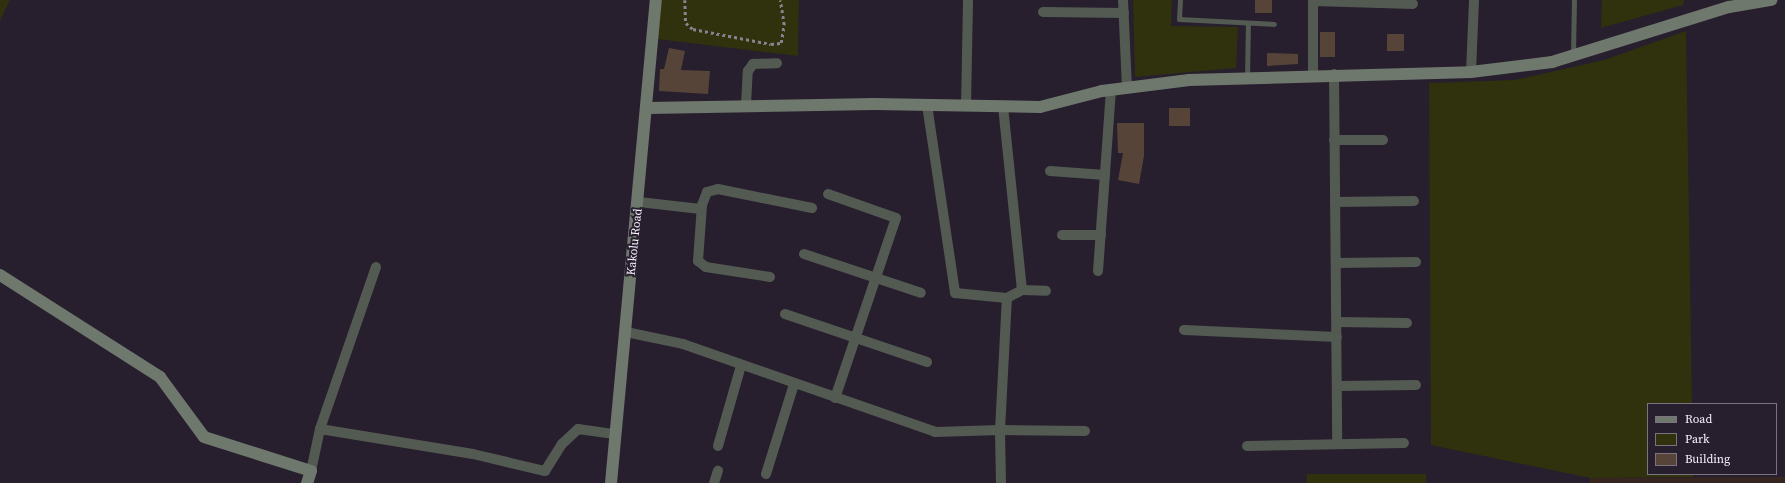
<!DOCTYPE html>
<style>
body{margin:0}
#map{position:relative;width:1785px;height:483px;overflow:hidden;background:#271e2e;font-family:"Source Serif 4",serif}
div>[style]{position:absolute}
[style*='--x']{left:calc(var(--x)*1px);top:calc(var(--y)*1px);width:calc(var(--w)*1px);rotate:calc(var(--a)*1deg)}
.industrial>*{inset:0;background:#37251f}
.green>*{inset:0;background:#2f320c;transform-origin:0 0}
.building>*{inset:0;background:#574439;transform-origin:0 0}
.path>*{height:2.5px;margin-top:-1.25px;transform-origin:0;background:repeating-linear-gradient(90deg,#898290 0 3px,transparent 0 6px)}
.lane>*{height:5px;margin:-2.5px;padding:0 2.5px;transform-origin:2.5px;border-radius:2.5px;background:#535a52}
.street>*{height:10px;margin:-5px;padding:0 5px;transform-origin:5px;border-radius:5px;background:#535a52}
.secondary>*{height:12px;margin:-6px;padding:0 6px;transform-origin:6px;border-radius:6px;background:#6f786d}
span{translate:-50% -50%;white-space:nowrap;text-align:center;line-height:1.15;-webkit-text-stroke:4px #271e2e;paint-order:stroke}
.street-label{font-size:12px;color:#f8f2fd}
.legend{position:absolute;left:1647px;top:403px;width:130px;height:72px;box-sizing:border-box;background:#271e2e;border:1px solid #7b7381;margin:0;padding:5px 7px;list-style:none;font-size:12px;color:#f8f2fd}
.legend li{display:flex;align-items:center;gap:8px;height:20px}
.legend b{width:20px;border:1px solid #7b7381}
</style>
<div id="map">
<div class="industrial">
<i style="clip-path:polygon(1785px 477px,1785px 483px,1589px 483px,1590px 478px)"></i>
</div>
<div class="green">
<i style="clip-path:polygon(0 0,10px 0,0 21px)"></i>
<i style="clip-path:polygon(661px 0,799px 0,798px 56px,657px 39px)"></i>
<i style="clip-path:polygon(1133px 0,1172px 0,1171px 26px,1238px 27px,1236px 68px,1135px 77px)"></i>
<i style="clip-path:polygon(1602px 0,1684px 0,1683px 5px,1601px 28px)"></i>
<i style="clip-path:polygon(1686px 31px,1692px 404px,1648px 404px,1648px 474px,1693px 474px,1693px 477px,1590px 478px,1431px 445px,1429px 83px,1515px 80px,1604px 60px)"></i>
<i style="left:1307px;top:474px;width:119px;height:9px"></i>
</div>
<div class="building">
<i style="left:1255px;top:0;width:17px;height:13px"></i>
<i style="left:1320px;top:32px;width:15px;height:25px"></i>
<i style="left:1387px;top:34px;width:17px;height:17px"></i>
<i style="clip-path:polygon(669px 48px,685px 51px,681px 70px,710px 71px,708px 94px,659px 91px,660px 69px,664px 69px)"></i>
<i style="clip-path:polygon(1267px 53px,1298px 54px,1298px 64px,1267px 66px)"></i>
<i style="left:1169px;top:108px;width:21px;height:18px"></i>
<i style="clip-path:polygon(1117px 123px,1144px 123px,1144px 156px,1139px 184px,1118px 180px,1123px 153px,1118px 153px)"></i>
</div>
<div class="path">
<i style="--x:685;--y:0;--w:23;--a:88"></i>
<i style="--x:686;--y:23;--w:9;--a:41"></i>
<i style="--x:693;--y:29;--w:79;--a:10.9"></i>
<i style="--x:771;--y:44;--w:10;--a:-6"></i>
<i style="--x:781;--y:43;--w:18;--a:-81"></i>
<i style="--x:784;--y:25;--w:25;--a:-99"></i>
</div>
<div class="lane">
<i style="--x:1180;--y:0;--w:19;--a:93"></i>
<i style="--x:1179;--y:19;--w:95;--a:3"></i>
<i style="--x:1573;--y:55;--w:55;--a:-89"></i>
<i style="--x:1247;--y:78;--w:55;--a:-89"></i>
</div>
<div class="street">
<i style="--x:1123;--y:0;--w:88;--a:87.4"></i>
<i style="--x:1043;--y:12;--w:81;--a:0.7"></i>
<i style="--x:1471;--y:72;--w:72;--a:-87.6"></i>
<i style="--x:1334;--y:74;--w:370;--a:89.5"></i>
<i style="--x:1313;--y:75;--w:74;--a:-90"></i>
<i style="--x:1313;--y:1;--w:100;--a:1.7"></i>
<i style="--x:746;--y:105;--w:34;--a:-87"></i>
<i style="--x:748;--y:71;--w:9;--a:-54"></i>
<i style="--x:753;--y:64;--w:24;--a:-2"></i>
<i style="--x:927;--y:105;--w:190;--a:81.5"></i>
<i style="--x:955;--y:293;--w:52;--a:5.5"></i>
<i style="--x:1007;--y:298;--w:17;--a:-28"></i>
<i style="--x:1022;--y:290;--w:185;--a:-95.9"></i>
<i style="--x:966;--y:106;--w:106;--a:-88.9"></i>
<i style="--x:1334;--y:140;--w:49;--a:0"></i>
<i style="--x:1050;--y:171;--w:55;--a:4.2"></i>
<i style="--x:828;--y:194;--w:72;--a:19.4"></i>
<i style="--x:896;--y:218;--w:190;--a:108.7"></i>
<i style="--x:639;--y:202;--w:62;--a:6.4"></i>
<i style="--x:1335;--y:202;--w:79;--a:-0.7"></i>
<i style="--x:1062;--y:235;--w:39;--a:0"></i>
<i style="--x:804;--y:254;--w:123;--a:18.4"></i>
<i style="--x:1336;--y:263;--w:80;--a:-0.7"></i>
<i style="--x:376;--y:267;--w:171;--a:109.1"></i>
<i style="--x:320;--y:429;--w:155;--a:9.3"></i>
<i style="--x:473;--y:454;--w:74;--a:13.3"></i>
<i style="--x:545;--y:471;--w:32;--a:-58"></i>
<i style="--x:562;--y:444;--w:22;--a:-43"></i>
<i style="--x:578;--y:429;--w:37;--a:8"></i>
<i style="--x:1098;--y:271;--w:182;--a:-85.9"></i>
<i style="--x:770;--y:277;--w:65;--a:-171.1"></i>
<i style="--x:706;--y:267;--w:10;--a:-143"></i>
<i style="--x:698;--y:261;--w:56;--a:-85.9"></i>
<i style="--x:702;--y:205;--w:14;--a:-69"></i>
<i style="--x:707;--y:192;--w:11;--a:-15"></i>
<i style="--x:718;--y:189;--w:96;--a:11.4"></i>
<i style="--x:1022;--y:290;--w:24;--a:2"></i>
<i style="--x:785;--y:314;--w:150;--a:18.7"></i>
<i style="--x:1337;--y:322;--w:70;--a:0.8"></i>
<i style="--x:1184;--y:330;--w:153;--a:2.6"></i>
<i style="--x:626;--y:332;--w:58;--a:11.9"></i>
<i style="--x:683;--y:344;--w:267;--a:19.2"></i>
<i style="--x:935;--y:432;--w:65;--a:-1.8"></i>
<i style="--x:1000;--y:430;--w:132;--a:-87"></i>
<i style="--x:1337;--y:386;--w:79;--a:-0.7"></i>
<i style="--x:718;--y:446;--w:83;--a:-74"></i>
<i style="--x:1247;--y:446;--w:157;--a:-1.1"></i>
<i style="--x:311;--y:471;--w:43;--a:-77.9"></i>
<i style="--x:766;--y:474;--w:94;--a:-72.7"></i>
<i style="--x:714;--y:483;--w:13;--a:-72"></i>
<i style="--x:1001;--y:483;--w:53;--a:-91.1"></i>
<i style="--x:1000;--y:430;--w:85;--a:0.7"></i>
</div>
<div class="secondary">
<i style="--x:648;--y:108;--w:226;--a:-1"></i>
<i style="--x:874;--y:104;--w:166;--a:1"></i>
<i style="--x:1040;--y:107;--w:64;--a:-14.5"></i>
<i style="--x:1102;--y:91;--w:88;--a:-7.2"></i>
<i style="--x:1189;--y:80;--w:282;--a:-1.6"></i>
<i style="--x:1471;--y:72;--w:82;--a:-7"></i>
<i style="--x:1552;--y:62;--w:185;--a:-17.3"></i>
<i style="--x:1729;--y:7;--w:43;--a:-9.5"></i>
<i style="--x:0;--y:275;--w:190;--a:32.5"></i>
<i style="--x:160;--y:377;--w:74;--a:53.7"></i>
<i style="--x:204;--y:437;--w:112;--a:17.6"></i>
<i style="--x:311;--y:471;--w:13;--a:108"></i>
<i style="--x:611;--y:483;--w:485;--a:-84.7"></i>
</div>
<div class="street-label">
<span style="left:635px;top:242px;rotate:-84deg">Kakolu Road</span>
</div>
<ul class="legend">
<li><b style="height:5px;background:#6f786d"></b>Road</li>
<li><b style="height:11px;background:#2f320c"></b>Park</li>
<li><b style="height:11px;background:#574439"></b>Building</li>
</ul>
</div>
